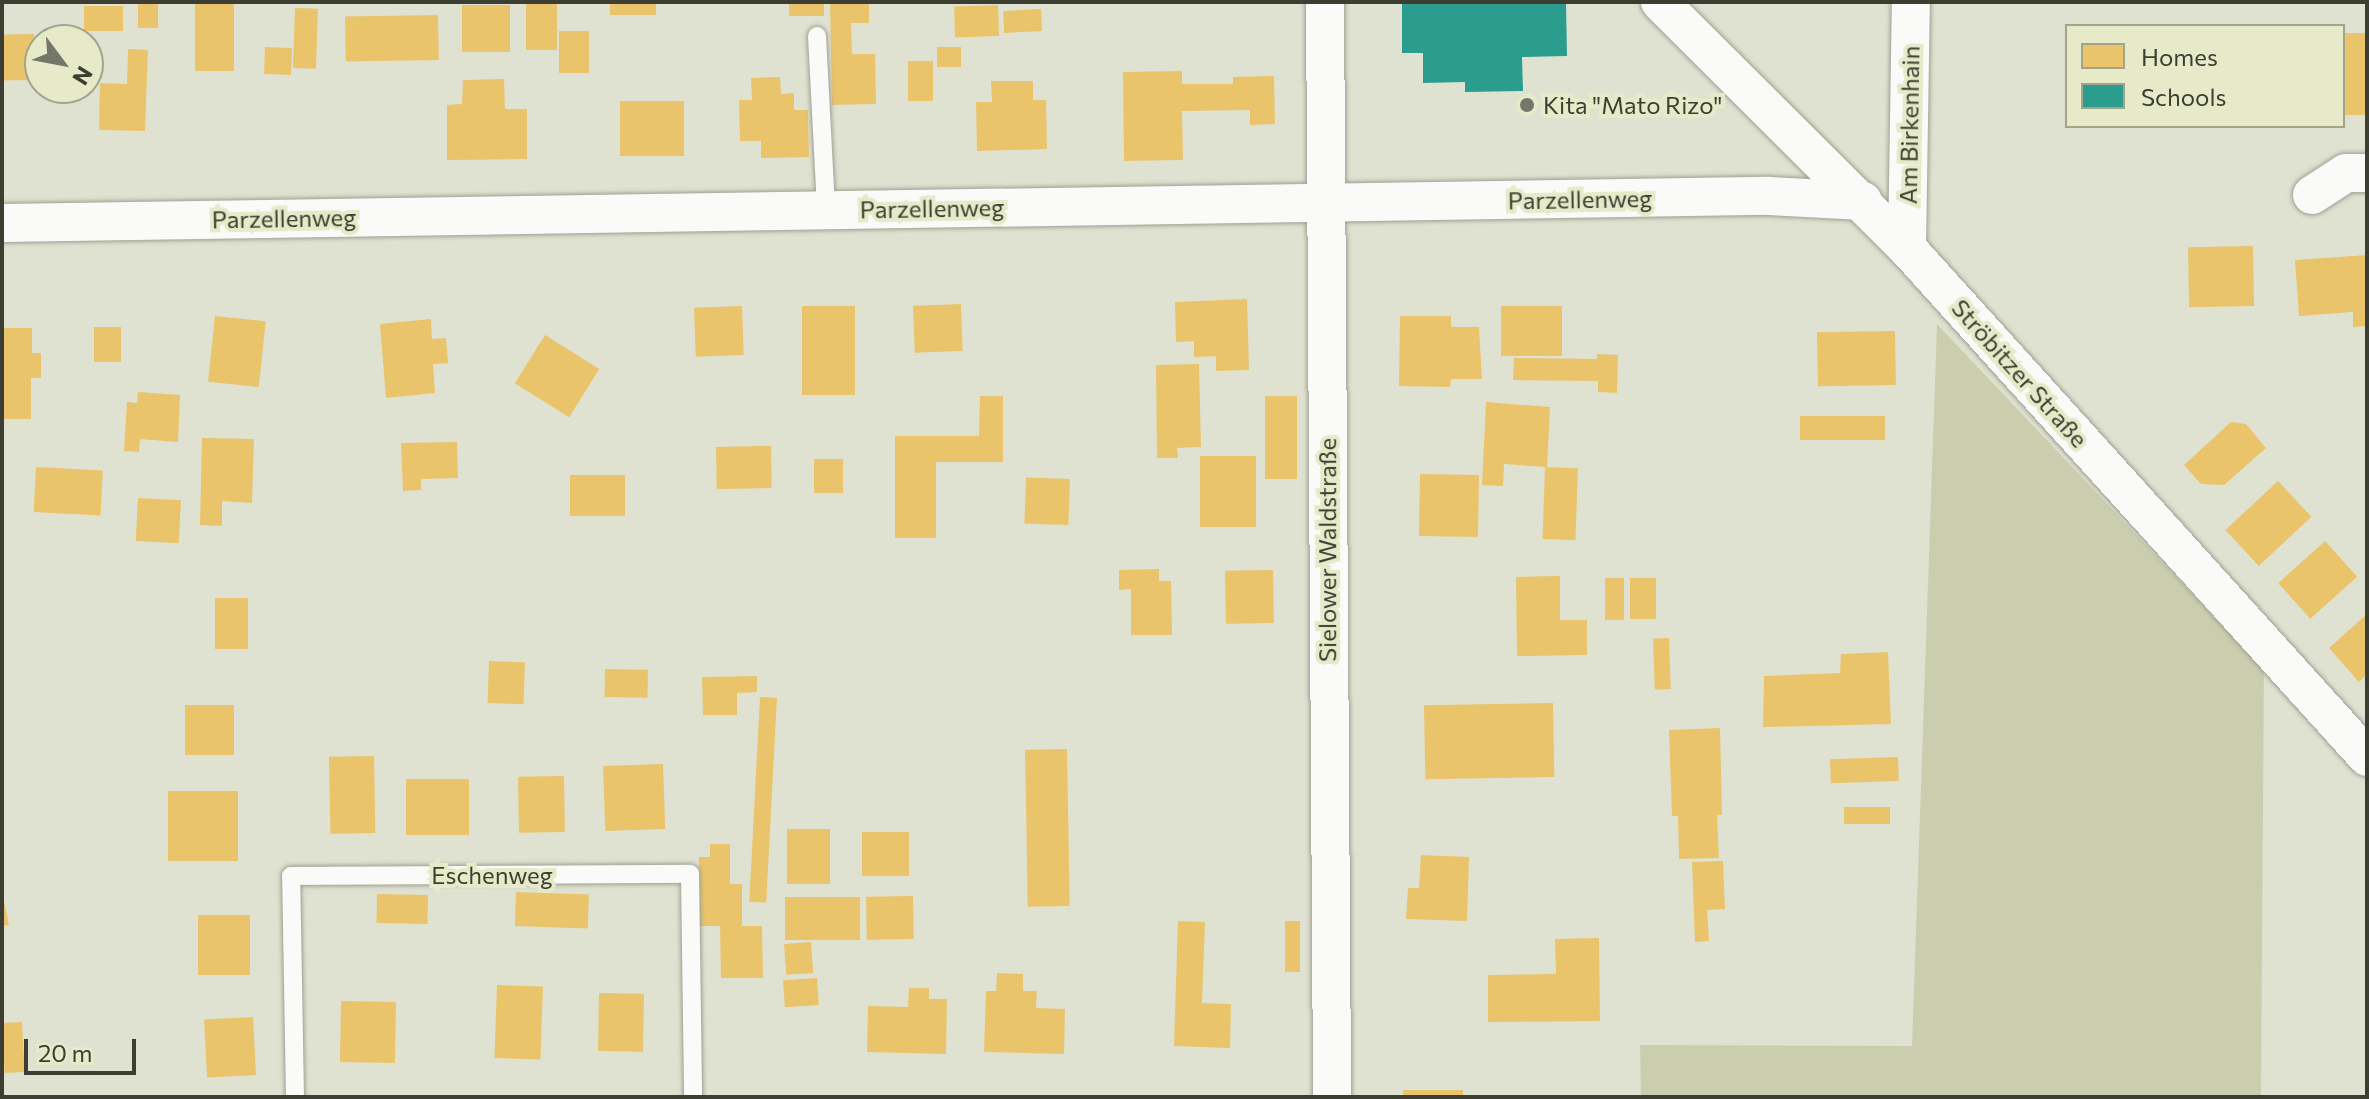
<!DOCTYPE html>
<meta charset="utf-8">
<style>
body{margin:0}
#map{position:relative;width:2369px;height:1099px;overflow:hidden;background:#e0e2d1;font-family:Commissioner,sans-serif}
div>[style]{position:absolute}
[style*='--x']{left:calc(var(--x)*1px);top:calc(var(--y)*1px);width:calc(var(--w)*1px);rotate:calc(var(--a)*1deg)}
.green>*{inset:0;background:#cbceae}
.homes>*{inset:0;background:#e9c46a;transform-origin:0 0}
.schools>*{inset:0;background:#2a9d8f}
.roads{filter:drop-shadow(0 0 2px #9fa093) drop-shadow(0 0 2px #9fa093)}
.service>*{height:18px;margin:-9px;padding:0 9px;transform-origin:9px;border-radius:9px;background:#fafbf8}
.minor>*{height:38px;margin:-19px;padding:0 19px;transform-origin:19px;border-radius:19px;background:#fafbf8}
.dots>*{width:22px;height:22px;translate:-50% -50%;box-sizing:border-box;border:4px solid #e6eac9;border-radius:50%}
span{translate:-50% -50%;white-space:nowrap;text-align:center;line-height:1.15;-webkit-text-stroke:8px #e6eac9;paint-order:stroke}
.poi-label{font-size:24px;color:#3c3e31}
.left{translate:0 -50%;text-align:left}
.street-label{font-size:24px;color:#3c3e31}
.frame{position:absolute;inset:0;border:4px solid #3c3e31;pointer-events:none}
.legend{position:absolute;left:2065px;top:24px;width:280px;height:104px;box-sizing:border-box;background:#e6eac9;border:2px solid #a2a58c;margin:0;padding:10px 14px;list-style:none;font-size:24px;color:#3c3e31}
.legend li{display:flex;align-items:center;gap:16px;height:40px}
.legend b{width:40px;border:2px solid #a2a58c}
.north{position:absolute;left:24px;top:24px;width:80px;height:80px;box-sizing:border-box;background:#e6eac9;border:2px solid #a2a58c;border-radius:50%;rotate:122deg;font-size:22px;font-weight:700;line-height:32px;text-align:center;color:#3c3e31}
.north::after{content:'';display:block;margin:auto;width:28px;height:36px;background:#757769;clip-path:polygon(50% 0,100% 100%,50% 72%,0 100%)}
.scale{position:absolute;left:24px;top:1039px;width:112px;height:36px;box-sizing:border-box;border:4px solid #3c3e31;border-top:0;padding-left:10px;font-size:24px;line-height:28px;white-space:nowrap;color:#3c3e31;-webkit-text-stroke:6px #e6eac9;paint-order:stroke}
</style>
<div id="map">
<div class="green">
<i style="clip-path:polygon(1937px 324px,2264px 670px,2261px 1097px,1641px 1097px,1640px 1045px,1912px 1046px)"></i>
</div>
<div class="homes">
<i style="left:138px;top:2px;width:20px;height:26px"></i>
<i style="left:234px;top:2px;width:69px;height:39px;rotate:90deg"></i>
<i style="left:526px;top:2px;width:31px;height:48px"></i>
<i style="left:610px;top:2px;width:46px;height:13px"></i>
<i style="left:789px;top:2px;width:35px;height:14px"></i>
<i style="clip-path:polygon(830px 2px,869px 2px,869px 23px,851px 23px,852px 54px,875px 54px,876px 104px,832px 105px)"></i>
<i style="left:462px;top:5px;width:48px;height:47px"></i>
<i style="left:998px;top:5px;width:31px;height:44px;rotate:88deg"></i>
<i style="left:123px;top:6px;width:25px;height:39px;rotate:90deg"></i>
<i style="left:295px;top:8px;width:23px;height:60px;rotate:2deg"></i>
<i style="left:1041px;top:9px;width:22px;height:38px;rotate:87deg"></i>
<i style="left:438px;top:15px;width:45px;height:93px;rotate:89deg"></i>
<i style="left:589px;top:31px;width:42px;height:30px;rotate:90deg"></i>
<i style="left:2367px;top:33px;width:82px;height:24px;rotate:90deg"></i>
<i style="left:34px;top:34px;width:46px;height:32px;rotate:89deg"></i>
<i style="left:265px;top:47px;width:27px;height:27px;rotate:2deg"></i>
<i style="left:937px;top:47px;width:24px;height:20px"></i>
<i style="clip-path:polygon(128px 49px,148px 50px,145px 131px,99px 130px,100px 83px,127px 84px)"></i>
<i style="left:908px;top:61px;width:25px;height:40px"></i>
<i style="clip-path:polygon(1182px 71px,1182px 84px,1233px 84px,1233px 77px,1274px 76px,1275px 124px,1250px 125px,1250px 110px,1182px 111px,1183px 160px,1124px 161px,1123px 72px)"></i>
<i style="clip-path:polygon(780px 77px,781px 94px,794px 93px,794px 110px,808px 110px,809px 157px,761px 158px,761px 141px,740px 141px,739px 100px,752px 100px,751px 78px)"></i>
<i style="clip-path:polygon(504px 79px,505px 109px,527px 109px,527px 159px,447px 160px,447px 105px,462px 104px,463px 80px)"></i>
<i style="clip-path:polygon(991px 81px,1033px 81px,1033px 100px,1046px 100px,1047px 149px,977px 151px,976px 102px,992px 102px)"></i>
<i style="left:620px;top:101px;width:64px;height:55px"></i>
<i style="left:2253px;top:246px;width:60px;height:65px;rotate:89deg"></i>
<i style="clip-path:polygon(2367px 255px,2367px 326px,2353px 327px,2353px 312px,2299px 316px,2295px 260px)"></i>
<i style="clip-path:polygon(1247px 299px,1249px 370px,1216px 371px,1216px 356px,1194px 357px,1194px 341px,1176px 342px,1175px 302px)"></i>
<i style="left:961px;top:304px;width:47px;height:48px;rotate:88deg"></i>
<i style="left:742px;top:306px;width:49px;height:48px;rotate:88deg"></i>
<i style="left:802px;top:306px;width:53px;height:89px"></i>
<i style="left:1501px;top:306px;width:61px;height:50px"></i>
<i style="left:215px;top:316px;width:51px;height:66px;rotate:6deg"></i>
<i style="clip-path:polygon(1400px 316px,1451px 316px,1451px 327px,1479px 327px,1482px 379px,1451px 379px,1450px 387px,1399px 386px)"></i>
<i style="clip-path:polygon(431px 319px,432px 339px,446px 338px,448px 363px,433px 364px,435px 393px,386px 398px,380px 324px)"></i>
<i style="left:94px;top:327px;width:27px;height:35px"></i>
<i style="clip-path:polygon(2px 328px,32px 328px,32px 353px,41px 353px,41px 378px,31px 378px,31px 419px,2px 419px)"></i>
<i style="left:1895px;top:331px;width:54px;height:78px;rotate:89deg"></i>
<i style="left:545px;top:335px;width:64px;height:57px;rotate:32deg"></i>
<i style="clip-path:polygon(1597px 354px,1618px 355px,1617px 393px,1598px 392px,1598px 381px,1513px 380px,1514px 358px,1597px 359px)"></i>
<i style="clip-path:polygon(1199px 364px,1201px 447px,1177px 448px,1178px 458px,1157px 458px,1156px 365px)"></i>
<i style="clip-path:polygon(138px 392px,180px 395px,178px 442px,140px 439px,139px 452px,124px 451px,127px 402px,137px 403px)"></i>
<i style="clip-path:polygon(980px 396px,1003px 396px,1003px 462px,936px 462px,936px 538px,895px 538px,895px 436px,979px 436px)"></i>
<i style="left:1265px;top:396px;width:32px;height:83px"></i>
<i style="clip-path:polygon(1486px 402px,1550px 407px,1547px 467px,1504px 464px,1503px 486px,1482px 485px)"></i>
<i style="left:1885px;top:416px;width:24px;height:85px;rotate:90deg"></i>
<i style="clip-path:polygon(2231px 422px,2246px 424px,2266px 448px,2224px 485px,2201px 484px,2184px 465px)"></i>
<i style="clip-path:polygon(202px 438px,254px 439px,252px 503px,222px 501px,222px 526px,200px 525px)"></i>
<i style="clip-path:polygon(457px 442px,458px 478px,421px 479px,421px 490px,403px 491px,401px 443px)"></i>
<i style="left:771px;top:446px;width:42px;height:55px;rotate:89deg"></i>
<i style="left:1200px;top:456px;width:56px;height:71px"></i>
<i style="left:843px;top:459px;width:34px;height:29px;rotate:90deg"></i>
<i style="left:36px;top:467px;width:67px;height:45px;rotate:3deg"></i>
<i style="left:1545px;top:467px;width:33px;height:72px;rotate:2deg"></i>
<i style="left:1420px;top:474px;width:59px;height:62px;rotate:1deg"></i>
<i style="left:625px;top:475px;width:41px;height:55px;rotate:90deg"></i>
<i style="left:1070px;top:479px;width:46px;height:44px;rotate:92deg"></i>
<i style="left:2278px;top:481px;width:49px;height:72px;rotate:47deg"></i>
<i style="left:138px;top:498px;width:43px;height:43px;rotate:3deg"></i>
<i style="left:2325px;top:541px;width:48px;height:63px;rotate:48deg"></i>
<i style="clip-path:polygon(1159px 569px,1159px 581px,1171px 581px,1172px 635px,1131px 635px,1131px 589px,1119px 590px,1119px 570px)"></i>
<i style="left:1273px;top:570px;width:53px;height:48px;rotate:89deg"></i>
<i style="clip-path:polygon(1560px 576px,1560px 620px,1587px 620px,1587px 655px,1517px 656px,1516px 577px)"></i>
<i style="left:1605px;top:578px;width:19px;height:42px"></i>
<i style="left:1630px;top:578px;width:26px;height:41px"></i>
<i style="left:248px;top:598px;width:51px;height:33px;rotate:90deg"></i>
<i style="clip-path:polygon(2367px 614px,2367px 674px,2359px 682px,2329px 648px)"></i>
<i style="left:1669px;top:638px;width:51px;height:16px;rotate:88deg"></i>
<i style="clip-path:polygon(1888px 652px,1891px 724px,1763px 727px,1764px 676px,1840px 673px,1841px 654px)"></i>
<i style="left:489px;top:661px;width:36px;height:42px;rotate:2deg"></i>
<i style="left:605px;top:669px;width:43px;height:28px;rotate:1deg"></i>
<i style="clip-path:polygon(757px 676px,757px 692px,737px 693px,737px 715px,703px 715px,702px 677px)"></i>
<i style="left:760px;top:697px;width:17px;height:205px;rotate:3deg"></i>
<i style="left:1553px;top:703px;width:74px;height:129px;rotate:89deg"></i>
<i style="left:185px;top:705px;width:49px;height:50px"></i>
<i style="clip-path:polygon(1720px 728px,1722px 815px,1717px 815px,1719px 858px,1679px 859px,1678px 816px,1672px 816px,1669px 730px)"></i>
<i style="left:1067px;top:749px;width:157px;height:42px;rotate:89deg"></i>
<i style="left:374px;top:756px;width:77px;height:45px;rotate:89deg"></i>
<i style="left:1898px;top:757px;width:24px;height:68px;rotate:88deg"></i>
<i style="left:663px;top:764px;width:65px;height:60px;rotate:88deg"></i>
<i style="left:564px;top:776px;width:56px;height:46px;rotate:89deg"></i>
<i style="left:406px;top:779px;width:63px;height:56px"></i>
<i style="left:168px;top:791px;width:70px;height:70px"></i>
<i style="left:1890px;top:807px;width:17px;height:46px;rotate:90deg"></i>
<i style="left:787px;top:829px;width:43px;height:55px"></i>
<i style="left:909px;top:832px;width:44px;height:47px;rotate:90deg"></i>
<i style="clip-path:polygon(710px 844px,730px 844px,730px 884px,742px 884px,742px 926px,762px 926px,763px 978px,721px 978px,720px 926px,700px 926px,699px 857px,710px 857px)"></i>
<i style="clip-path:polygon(1421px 855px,1469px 857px,1467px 921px,1406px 919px,1408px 888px,1419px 888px)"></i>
<i style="clip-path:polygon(1723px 861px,1725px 909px,1707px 910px,1709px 941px,1695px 942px,1692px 862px)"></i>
<i style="clip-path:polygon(2px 891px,9px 925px,2px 926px)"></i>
<i style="left:516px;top:892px;width:73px;height:34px;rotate:2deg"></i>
<i style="left:377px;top:894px;width:51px;height:29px;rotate:1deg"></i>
<i style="left:913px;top:896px;width:43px;height:47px;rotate:89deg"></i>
<i style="left:860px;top:897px;width:43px;height:75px;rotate:90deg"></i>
<i style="left:198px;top:915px;width:52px;height:60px"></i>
<i style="clip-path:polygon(1178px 921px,1205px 922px,1202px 1003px,1231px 1004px,1230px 1048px,1174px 1046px)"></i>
<i style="left:1285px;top:921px;width:15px;height:51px"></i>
<i style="clip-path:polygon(1599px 938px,1600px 1021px,1488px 1022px,1488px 975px,1556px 974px,1555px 939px)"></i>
<i style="left:811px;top:942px;width:31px;height:27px;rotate:86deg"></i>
<i style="clip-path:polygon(997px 973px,1023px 974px,1023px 991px,1037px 991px,1036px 1008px,1065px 1009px,1064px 1054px,984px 1052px,986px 991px,996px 991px)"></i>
<i style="left:817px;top:978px;width:27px;height:34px;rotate:86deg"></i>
<i style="left:497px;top:985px;width:46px;height:73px;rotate:2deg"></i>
<i style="clip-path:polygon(909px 988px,929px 988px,929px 999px,947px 999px,946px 1054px,867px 1052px,868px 1006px,908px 1007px)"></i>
<i style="left:599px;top:993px;width:45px;height:58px;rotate:1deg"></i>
<i style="left:341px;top:1001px;width:55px;height:61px;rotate:1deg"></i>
<i style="left:253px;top:1017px;width:58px;height:49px;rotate:87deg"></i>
<i style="left:22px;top:1022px;width:50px;height:20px;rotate:87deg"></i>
<i style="left:1403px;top:1090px;width:60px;height:7px"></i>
</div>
<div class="schools">
<i style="clip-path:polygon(1402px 2px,1566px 2px,1567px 56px,1522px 57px,1523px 91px,1465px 92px,1465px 82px,1423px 83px,1423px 53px,1402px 53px)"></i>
</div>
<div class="roads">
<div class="service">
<i style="--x:817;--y:36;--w:174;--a:87"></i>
<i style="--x:295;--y:1097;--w:221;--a:-91"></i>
<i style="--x:291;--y:876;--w:399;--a:-0.3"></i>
<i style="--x:690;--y:874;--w:223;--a:89.2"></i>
</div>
<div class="minor">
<i style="--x:1325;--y:2;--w:1095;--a:89.63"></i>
<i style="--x:1660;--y:2;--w:349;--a:44.9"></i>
<i style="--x:1907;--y:248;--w:686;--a:47.89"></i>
<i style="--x:2312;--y:195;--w:40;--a:-32.9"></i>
<i style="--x:2346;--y:173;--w:21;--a:0"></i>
<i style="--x:2;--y:223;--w:1767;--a:-0.88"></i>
<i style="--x:1769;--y:196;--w:94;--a:3"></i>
<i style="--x:1907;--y:248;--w:246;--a:-89.1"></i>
</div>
</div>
<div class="dots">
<i style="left:1527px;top:105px;background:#757769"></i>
</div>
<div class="poi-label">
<span class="left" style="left:1543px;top:105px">Kita "Mato Rizo"</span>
</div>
<div class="street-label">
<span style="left:1909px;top:125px;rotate:-89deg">Am Birkenhain</span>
<span style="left:1580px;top:199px;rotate:-1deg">Parzellenweg</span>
<span style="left:932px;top:208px;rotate:-1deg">Parzellenweg</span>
<span style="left:284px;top:218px;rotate:-1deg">Parzellenweg</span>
<span style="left:2020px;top:373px;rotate:48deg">Ströbitzer Straße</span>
<span style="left:1327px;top:550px;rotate:-90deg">Sielower Waldstraße</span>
<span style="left:492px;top:875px">Eschenweg</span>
</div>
<div class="frame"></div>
<ul class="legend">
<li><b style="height:22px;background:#e9c46a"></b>Homes</li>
<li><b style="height:22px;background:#2a9d8f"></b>Schools</li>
</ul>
<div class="north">N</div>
<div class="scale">20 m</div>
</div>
